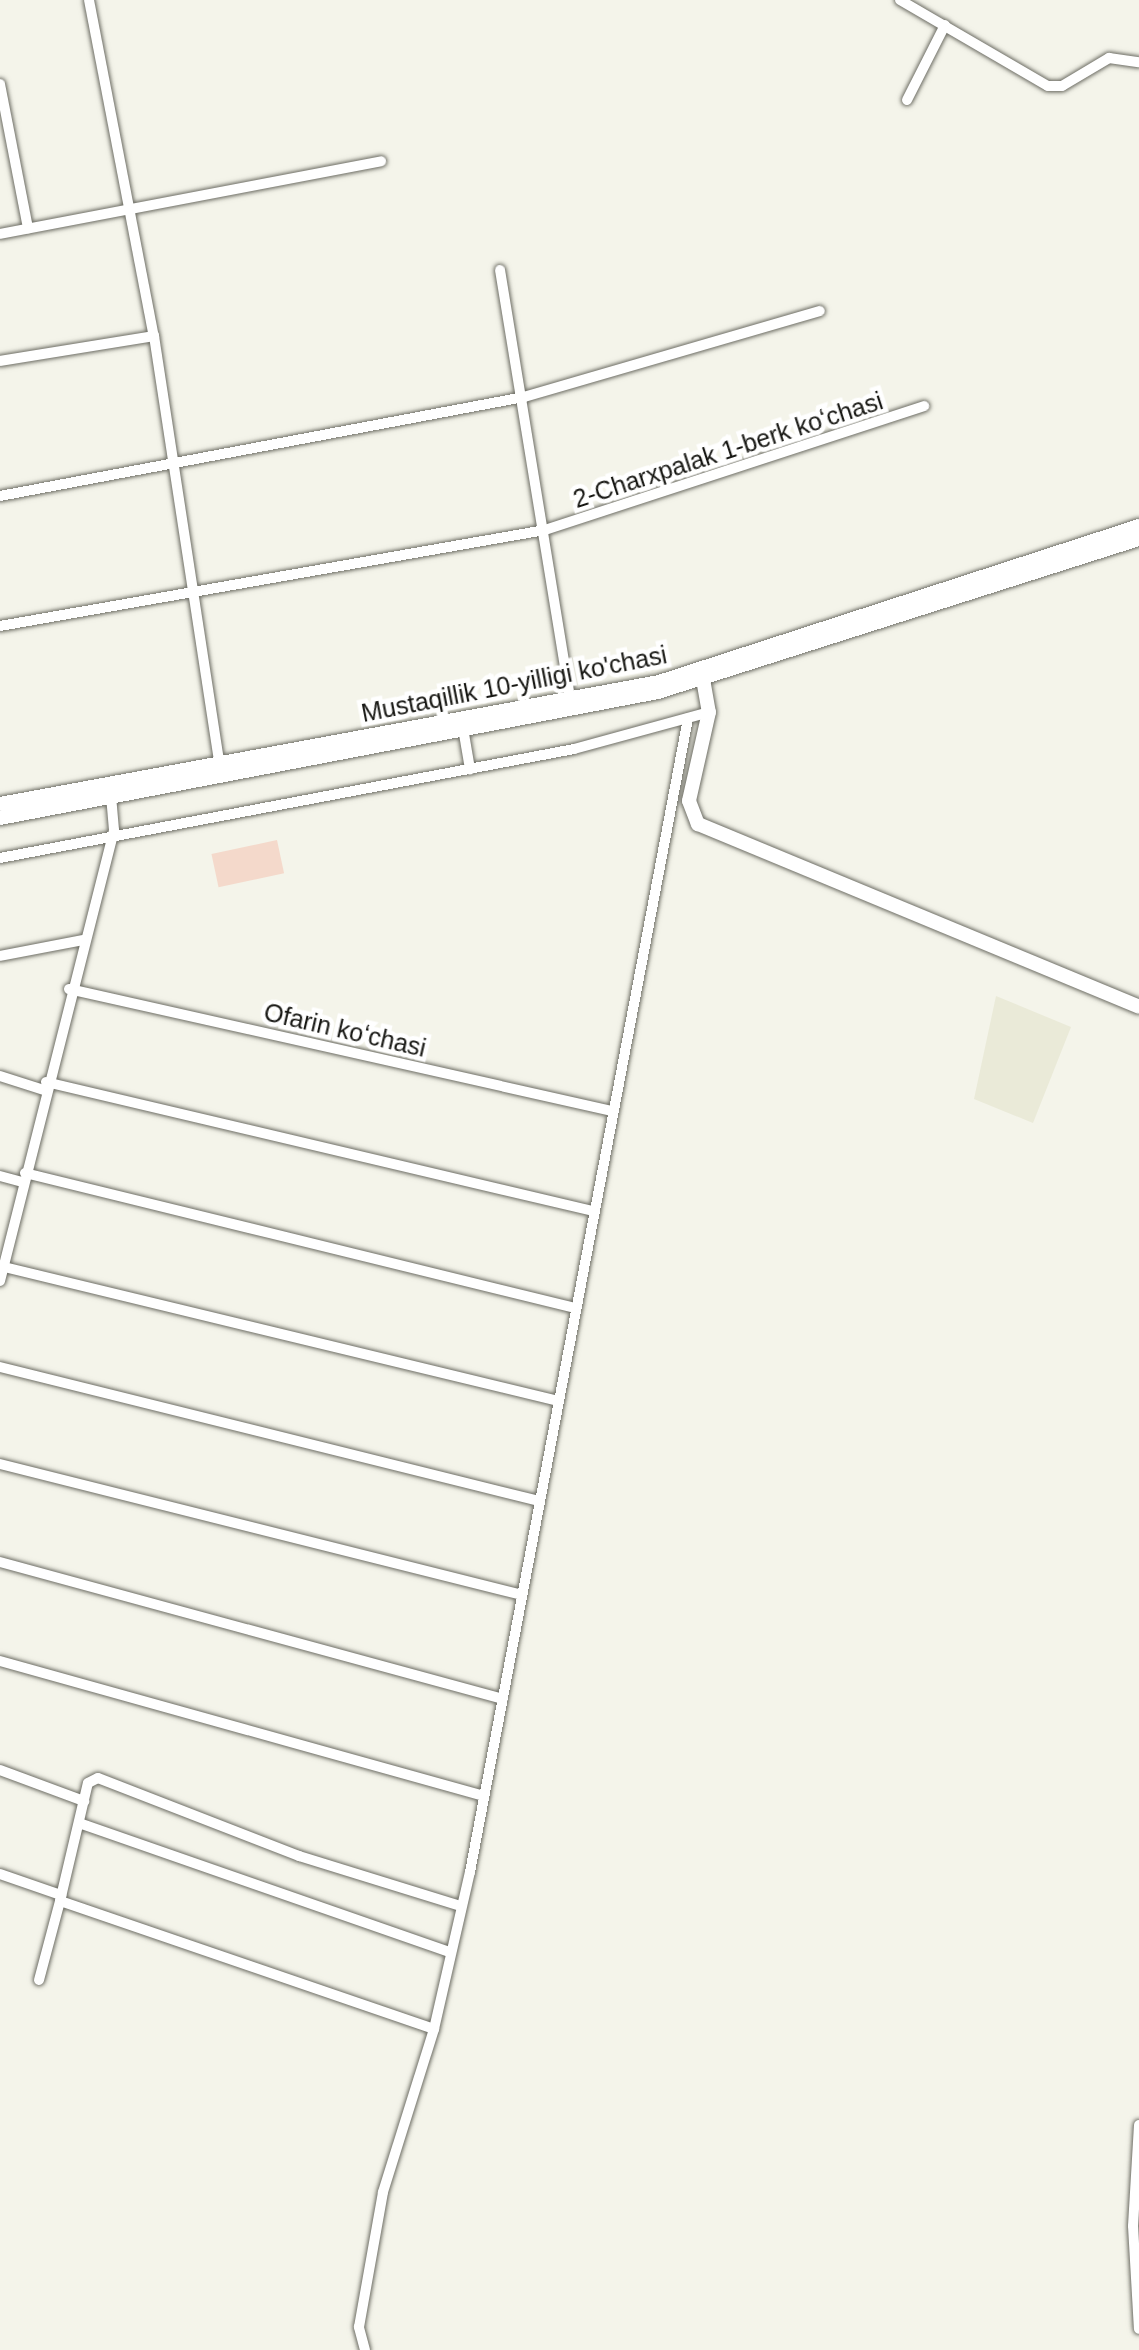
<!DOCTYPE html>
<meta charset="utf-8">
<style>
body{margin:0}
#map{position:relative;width:1139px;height:2350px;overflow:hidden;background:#f4f4ea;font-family:Helvetica,sans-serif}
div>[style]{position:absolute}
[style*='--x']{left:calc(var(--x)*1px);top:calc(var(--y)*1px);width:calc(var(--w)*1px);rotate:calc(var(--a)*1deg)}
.built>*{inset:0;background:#eaead8}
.green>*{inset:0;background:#f4d9cb;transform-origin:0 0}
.roads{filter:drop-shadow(0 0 2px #6d6d64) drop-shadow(0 0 2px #6d6d64)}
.street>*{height:10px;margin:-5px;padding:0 5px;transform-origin:5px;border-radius:5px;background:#fff}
.secondary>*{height:14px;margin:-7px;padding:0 7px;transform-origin:7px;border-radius:7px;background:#fff}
span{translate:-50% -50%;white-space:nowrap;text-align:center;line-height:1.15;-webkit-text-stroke:9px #fff;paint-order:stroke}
.street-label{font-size:25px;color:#171713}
</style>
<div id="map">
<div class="built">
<i style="clip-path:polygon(996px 996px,1071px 1027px,1033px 1123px,974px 1099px)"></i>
</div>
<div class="green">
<i style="left:277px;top:840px;width:34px;height:67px;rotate:78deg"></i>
</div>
<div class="roads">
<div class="street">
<i style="--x:89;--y:0;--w:342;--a:79.1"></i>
<i style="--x:154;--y:336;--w:432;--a:81.3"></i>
<i style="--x:900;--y:0;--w:171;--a:30.2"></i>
<i style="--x:1048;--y:86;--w:14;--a:0"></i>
<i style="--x:1062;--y:86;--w:55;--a:-30.8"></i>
<i style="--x:1109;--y:58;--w:30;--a:8"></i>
<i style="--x:0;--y:84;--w:147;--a:79"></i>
<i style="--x:907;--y:100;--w:84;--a:-63.1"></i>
<i style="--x:0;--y:234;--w:388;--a:-10.8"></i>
<i style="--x:500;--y:270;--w:433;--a:80.7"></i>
<i style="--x:0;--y:361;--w:156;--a:-9.2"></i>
<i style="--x:0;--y:496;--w:533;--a:-10.7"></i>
<i style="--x:524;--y:397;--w:308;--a:-16.2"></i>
<i style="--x:0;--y:626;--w:553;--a:-9.99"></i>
<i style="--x:545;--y:530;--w:399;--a:-18.1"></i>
<i style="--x:463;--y:728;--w:42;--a:80.3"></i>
<i style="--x:0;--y:858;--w:584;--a:-10.75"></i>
<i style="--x:574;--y:749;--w:140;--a:-15.3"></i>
<i style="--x:0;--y:956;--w:85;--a:-10.9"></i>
<i style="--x:69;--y:989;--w:557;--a:12.66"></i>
<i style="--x:0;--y:1076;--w:46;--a:17.7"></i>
<i style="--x:46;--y:1082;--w:562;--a:13.27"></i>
<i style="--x:25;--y:1173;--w:566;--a:13.79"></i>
<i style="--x:0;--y:1176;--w:24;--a:15"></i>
<i style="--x:0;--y:1266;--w:574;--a:13.6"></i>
<i style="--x:0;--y:1281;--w:465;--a:-75.8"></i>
<i style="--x:114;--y:830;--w:33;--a:-95"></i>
<i style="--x:0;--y:1367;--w:555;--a:13.96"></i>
<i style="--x:0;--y:1464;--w:538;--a:14.09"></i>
<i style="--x:0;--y:1562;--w:521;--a:15.24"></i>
<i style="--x:0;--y:1661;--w:502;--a:15.59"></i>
<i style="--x:0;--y:1770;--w:90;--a:20.3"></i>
<i style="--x:79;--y:1823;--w:393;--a:19.2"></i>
<i style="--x:0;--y:1874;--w:65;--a:19"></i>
<i style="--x:39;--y:1980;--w:82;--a:-75.1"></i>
<i style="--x:434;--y:2029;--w:395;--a:-161.1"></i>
<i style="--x:60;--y:1901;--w:121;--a:-76.7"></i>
<i style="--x:88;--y:1783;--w:11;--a:-27"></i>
<i style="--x:98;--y:1778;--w:216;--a:21.2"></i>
<i style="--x:299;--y:1856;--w:170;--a:17.2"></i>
<i style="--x:1139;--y:2125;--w:101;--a:93.4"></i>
<i style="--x:1133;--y:2226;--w:103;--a:86.7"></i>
<i style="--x:365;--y:2350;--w:24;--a:-105"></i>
<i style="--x:359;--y:2327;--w:137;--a:-79.9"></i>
<i style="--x:383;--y:2192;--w:171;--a:-72.6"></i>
<i style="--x:434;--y:2029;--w:161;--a:-77.1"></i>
<i style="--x:470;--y:1872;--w:1174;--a:-79.3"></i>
</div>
<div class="secondary">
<i style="--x:703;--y:679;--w:34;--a:80"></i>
<i style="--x:709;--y:712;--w:91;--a:102.7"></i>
<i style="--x:689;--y:801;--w:25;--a:69"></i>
<i style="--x:698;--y:824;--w:477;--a:22.5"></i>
<i style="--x:0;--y:804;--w:670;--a:-10.49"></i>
<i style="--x:659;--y:682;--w:505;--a:-18"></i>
<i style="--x:0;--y:818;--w:670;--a:-10.84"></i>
<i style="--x:658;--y:692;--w:505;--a:-17.65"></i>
</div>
</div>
<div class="street-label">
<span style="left:728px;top:450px;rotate:-18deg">2-Charxpalak 1-berk koʻchasi</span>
<span style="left:514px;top:684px;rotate:-11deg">Mustaqillik 10-yilligi ko'chasi</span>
<span style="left:345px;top:1030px;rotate:13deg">Ofarin koʻchasi</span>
</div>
</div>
